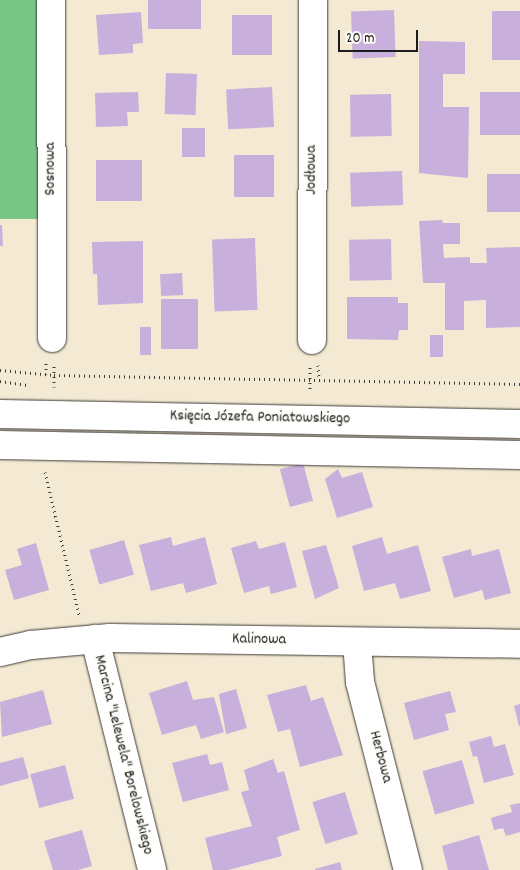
<!DOCTYPE html>
<meta charset="utf-8">
<style>
body{margin:0}
#map{position:relative;width:520px;height:870px;overflow:hidden;background:#f4e9d3;font-family:Dekko,sans-serif}
div>[style]{position:absolute}
[style*='--x']{left:calc(var(--x)*1px);top:calc(var(--y)*1px);width:calc(var(--w)*1px);rotate:calc(var(--a)*1deg)}
.green>*{inset:0;background:#79c786;transform-origin:0 0}
.building>*{inset:0;background:#c8afdc;transform-origin:0 0}
.path>*{height:3px;margin-top:-1.5px;transform-origin:0;background:repeating-linear-gradient(90deg,#3c3b37 0 1px,transparent 0 5px)}
.roads{filter:drop-shadow(0 0 1px #3c3b37) drop-shadow(0 0 1px #3c3b37)}
.minor>*{height:28px;margin:-14px;padding:0 14px;transform-origin:14px;border-radius:14px;background:#fff}
span{translate:-50% -50%;white-space:nowrap;text-align:center;line-height:1.15;-webkit-text-stroke:4px #fdfcf7;paint-order:stroke}
.street-label{font-size:16px;color:#1c1c1c}
.scale{position:absolute;left:338px;top:30px;width:80px;height:22px;box-sizing:border-box;border:2px solid #1c1c1c;border-top:0;padding-left:6px;font-size:15px;line-height:18px;white-space:nowrap;color:#1c1c1c;-webkit-text-stroke:4px #fdfcf7;paint-order:stroke}
</style>
<div id="map">
<div class="green">
<i style="left:0;top:0;width:40px;height:219px"></i>
</div>
<div class="building">
<i style="left:148px;top:0;width:53px;height:29px"></i>
<i style="left:394px;top:10px;width:47px;height:43px;rotate:88deg"></i>
<i style="left:520px;top:11px;width:49px;height:28px;rotate:90deg"></i>
<i style="clip-path:polygon(141px 12px,143px 43px,133px 44px,133px 53px,99px 55px,96px 15px)"></i>
<i style="left:232px;top:15px;width:40px;height:40px"></i>
<i style="clip-path:polygon(419px 41px,465px 42px,465px 74px,443px 74px,443px 107px,469px 107px,468px 178px,419px 173px)"></i>
<i style="left:166px;top:73px;width:31px;height:41px;rotate:2deg"></i>
<i style="left:272px;top:87px;width:40px;height:46px;rotate:87deg"></i>
<i style="clip-path:polygon(138px 92px,139px 112px,127px 112px,128px 126px,96px 127px,95px 93px)"></i>
<i style="left:520px;top:92px;width:43px;height:40px;rotate:90deg"></i>
<i style="left:391px;top:94px;width:42px;height:41px;rotate:89deg"></i>
<i style="left:182px;top:128px;width:23px;height:29px"></i>
<i style="left:234px;top:155px;width:40px;height:42px"></i>
<i style="left:96px;top:160px;width:46px;height:41px"></i>
<i style="left:402px;top:171px;width:34px;height:52px;rotate:88deg"></i>
<i style="left:520px;top:174px;width:38px;height:33px;rotate:90deg"></i>
<i style="clip-path:polygon(442px 220px,443px 223px,460px 223px,460px 244px,443px 244px,444px 258px,470px 257px,470px 263px,487px 263px,486px 248px,520px 247px,520px 327px,486px 328px,486px 300px,464px 301px,464px 330px,445px 330px,445px 283px,423px 283px,419px 221px)"></i>
<i style="clip-path:polygon(0 225px,2px 225px,3px 246px,0 246px)"></i>
<i style="left:255px;top:238px;width:72px;height:43px;rotate:88deg"></i>
<i style="left:391px;top:239px;width:41px;height:42px;rotate:89deg"></i>
<i style="clip-path:polygon(143px 241px,143px 303px,98px 305px,97px 274px,93px 274px,92px 242px)"></i>
<i style="left:182px;top:273px;width:22px;height:22px;rotate:87deg"></i>
<i style="clip-path:polygon(347px 297px,398px 297px,398px 303px,408px 303px,408px 330px,399px 330px,398px 340px,347px 339px)"></i>
<i style="left:161px;top:299px;width:37px;height:50px"></i>
<i style="left:140px;top:327px;width:11px;height:28px"></i>
<i style="left:430px;top:335px;width:13px;height:22px"></i>
<i style="left:303px;top:463px;width:39px;height:24px;rotate:75deg"></i>
<i style="clip-path:polygon(338px 469px,342px 478px,362px 472px,373px 507px,337px 518px,325px 479px)"></i>
<i style="clip-path:polygon(171px 537px,173px 546px,205px 537px,217px 584px,186px 593px,183px 583px,151px 591px,139px 545px)"></i>
<i style="clip-path:polygon(382px 537px,387px 554px,418px 545px,431px 591px,400px 599px,395px 583px,364px 591px,352px 546px)"></i>
<i style="left:124px;top:540px;width:36px;height:36px;rotate:74deg"></i>
<i style="clip-path:polygon(256px 541px,259px 549px,285px 542px,297px 587px,271px 594px,269px 586px,244px 593px,231px 548px)"></i>
<i style="clip-path:polygon(36px 543px,49px 590px,14px 600px,5px 570px,22px 565px,17px 549px)"></i>
<i style="clip-path:polygon(326px 545px,339px 588px,315px 599px,302px 551px)"></i>
<i style="clip-path:polygon(471px 549px,472px 556px,499px 549px,511px 593px,485px 600px,482px 590px,454px 598px,442px 557px)"></i>
<i style="clip-path:polygon(187px 681px,193px 700px,214px 697px,224px 732px,201px 739px,196px 725px,162px 735px,149px 693px)"></i>
<i style="clip-path:polygon(306px 685px,311px 701px,323px 697px,343px 755px,300px 767px,290px 729px,278px 732px,267px 695px)"></i>
<i style="clip-path:polygon(236px 689px,247px 728px,226px 734px,219px 694px)"></i>
<i style="clip-path:polygon(43px 690px,52px 724px,2px 737px,0 702px)"></i>
<i style="clip-path:polygon(450px 691px,456px 712px,445px 714px,449px 730px,414px 740px,404px 703px)"></i>
<i style="clip-path:polygon(520px 704px,520px 726px,519px 726px,514px 706px)"></i>
<i style="clip-path:polygon(491px 736px,494px 747px,505px 744px,514px 775px,484px 783px,477px 756px,473px 757px,469px 742px)"></i>
<i style="clip-path:polygon(207px 754px,210px 765px,222px 762px,229px 790px,183px 802px,172px 763px)"></i>
<i style="clip-path:polygon(23px 757px,29px 778px,0 786px,0 763px)"></i>
<i style="clip-path:polygon(273px 759px,278px 773px,284px 771px,300px 830px,277px 837px,282px 856px,228px 870px,213px 870px,205px 838px,252px 826px,241px 792px,249px 790px,244px 770px)"></i>
<i style="left:462px;top:760px;width:45px;height:41px;rotate:74deg"></i>
<i style="left:65px;top:765px;width:35px;height:36px;rotate:75deg"></i>
<i style="left:345px;top:792px;width:44px;height:34px;rotate:73deg"></i>
<i style="clip-path:polygon(520px 803px,520px 832px,506px 836px,503px 828px,494px 830px,491px 818px,512px 812px,510px 805px)"></i>
<i style="clip-path:polygon(82px 830px,92px 866px,78px 870px,53px 870px,44px 841px)"></i>
<i style="clip-path:polygon(479px 835px,489px 870px,448px 870px,442px 846px)"></i>
<i style="clip-path:polygon(340px 862px,342px 870px,315px 870px,315px 869px)"></i>
</div>
<div class="path">
<i style="--x:318;--y:365;--w:15;--a:86"></i>
<i style="--x:310;--y:367;--w:24;--a:90"></i>
<i style="--x:0;--y:370;--w:54;--a:5.3"></i>
<i style="--x:54;--y:375;--w:466;--a:1.1"></i>
<i style="--x:46;--y:374;--w:11;--a:-90"></i>
<i style="--x:0;--y:381;--w:30;--a:8"></i>
<i style="--x:54;--y:387;--w:23;--a:-90"></i>
<i style="--x:45;--y:472;--w:147;--a:76.6"></i>
</div>
<div class="roads">
<div class="minor">
<i style="--x:51;--y:0;--w:338;--a:89.8"></i>
<i style="--x:312;--y:340;--w:340;--a:-89.8"></i>
<i style="--x:0;--y:414;--w:520;--a:1.1"></i>
<i style="--x:0;--y:445;--w:520;--a:1.1"></i>
<i style="--x:95;--y:639;--w:238;--a:76.1"></i>
<i style="--x:357;--y:642;--w:40;--a:85.7"></i>
<i style="--x:360;--y:682;--w:194;--a:75.7"></i>
<i style="--x:0;--y:652;--w:32;--a:-13"></i>
<i style="--x:31;--y:645;--w:79;--a:-5.1"></i>
<i style="--x:110;--y:638;--w:410;--a:0.8"></i>
</div>
</div>
<div class="street-label">
<span style="left:51px;top:169px;rotate:-90deg">Sosnowa</span>
<span style="left:312px;top:170px;rotate:-90deg">Jodłowa</span>
<span style="left:260px;top:418px;rotate:1deg">Księcia Józefa Poniatowskiego</span>
<span style="left:259px;top:640px;rotate:1deg">Kalinowa</span>
<span style="left:123px;top:755px;rotate:76deg">Marcina "Lelewela" Borelowskiego</span>
<span style="left:380px;top:757px;rotate:75deg">Herbowa</span>
</div>
<div class="scale">20 m</div>
</div>
